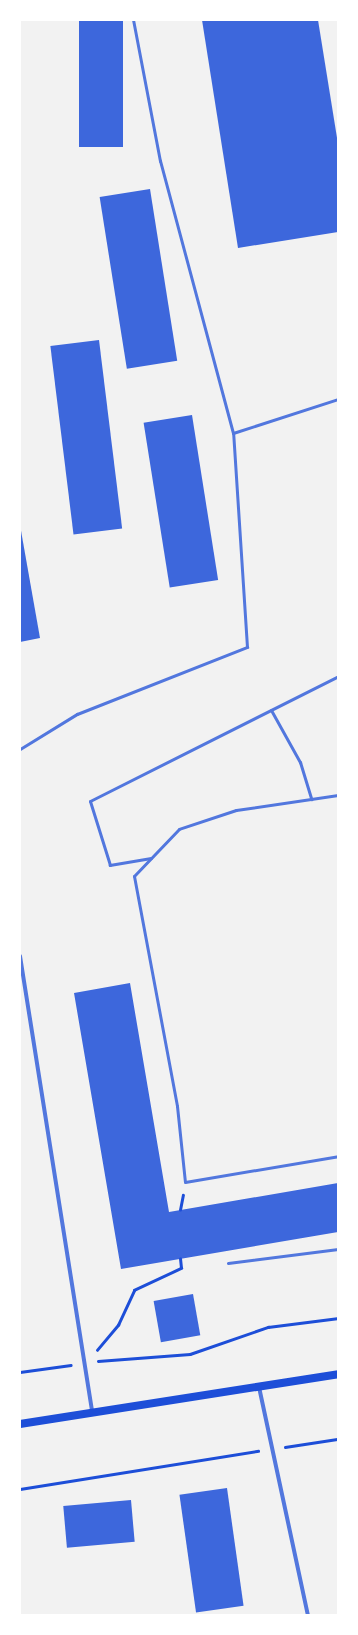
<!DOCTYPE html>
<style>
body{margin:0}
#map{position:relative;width:358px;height:1635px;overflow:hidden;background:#f2f2f2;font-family:"DejaVu Sans",sans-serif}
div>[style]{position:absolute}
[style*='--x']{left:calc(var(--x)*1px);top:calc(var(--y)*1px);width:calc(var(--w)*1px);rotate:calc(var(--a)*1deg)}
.building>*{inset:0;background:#3d67dc;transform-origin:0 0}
.path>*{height:2.5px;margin:-1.25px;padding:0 1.25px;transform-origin:1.25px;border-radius:1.25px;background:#1d4ed8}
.service>*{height:3px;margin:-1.5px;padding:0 1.5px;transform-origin:1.5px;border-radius:1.5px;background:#5277de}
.minor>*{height:4px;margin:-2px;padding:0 2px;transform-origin:2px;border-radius:2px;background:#5277de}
.secondary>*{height:8px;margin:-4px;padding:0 4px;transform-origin:4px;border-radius:4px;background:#1d4ed8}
span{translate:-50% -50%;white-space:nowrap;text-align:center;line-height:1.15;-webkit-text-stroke:4px #fff;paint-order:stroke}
.frame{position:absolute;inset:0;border:21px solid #fff;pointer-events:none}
</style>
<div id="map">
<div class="building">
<i style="left:79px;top:20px;width:44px;height:127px"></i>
<i style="clip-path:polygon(202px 20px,318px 20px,338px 144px,338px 232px,238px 248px)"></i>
<i style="left:150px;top:189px;width:174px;height:51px;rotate:81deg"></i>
<i style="left:99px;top:340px;width:190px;height:49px;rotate:83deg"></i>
<i style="left:192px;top:415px;width:167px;height:49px;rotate:81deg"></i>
<i style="clip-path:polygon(20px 525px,40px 638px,20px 642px)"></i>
<i style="clip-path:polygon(130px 983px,169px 1212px,338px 1183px,338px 1232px,121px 1269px,74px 993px)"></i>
<i style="left:193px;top:1294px;width:42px;height:40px;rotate:80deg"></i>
<i style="left:227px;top:1488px;width:119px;height:48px;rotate:82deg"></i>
<i style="left:131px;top:1500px;width:42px;height:68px;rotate:85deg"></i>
</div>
<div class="path">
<i style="--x:180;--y:1210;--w:15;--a:-79"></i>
<i style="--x:97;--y:1350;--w:33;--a:-50"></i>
<i style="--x:118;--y:1325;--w:38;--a:-65"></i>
<i style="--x:134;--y:1290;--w:52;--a:-25.1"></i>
<i style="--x:181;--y:1268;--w:9;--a:-96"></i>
<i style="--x:98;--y:1361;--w:92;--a:-4.4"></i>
<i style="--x:190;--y:1354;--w:83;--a:-19.1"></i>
<i style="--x:268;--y:1327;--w:71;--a:-7.3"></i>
<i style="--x:20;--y:1372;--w:51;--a:-7.8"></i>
<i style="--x:285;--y:1447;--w:54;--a:-8.6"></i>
<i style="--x:20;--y:1489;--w:241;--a:-9.1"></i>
</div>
<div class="service">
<i style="--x:233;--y:433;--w:110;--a:-17.9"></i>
<i style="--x:271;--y:710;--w:60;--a:60.9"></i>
<i style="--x:300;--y:762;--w:39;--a:73"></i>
<i style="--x:20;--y:749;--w:67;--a:-31.6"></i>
<i style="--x:77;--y:714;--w:183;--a:-21.5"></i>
<i style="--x:247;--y:647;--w:214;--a:-93.7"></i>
<i style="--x:233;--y:433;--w:282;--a:-105"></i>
<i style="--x:160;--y:161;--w:144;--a:-100.8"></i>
<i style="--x:338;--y:795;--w:103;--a:171.6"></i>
<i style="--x:236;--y:810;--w:60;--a:161.6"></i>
<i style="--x:179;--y:829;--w:65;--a:133.8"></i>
<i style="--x:134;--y:876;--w:234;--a:79.4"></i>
<i style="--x:177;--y:1106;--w:76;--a:84"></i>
<i style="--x:185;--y:1182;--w:155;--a:-9.6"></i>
<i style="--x:151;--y:858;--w:42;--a:170.3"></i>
<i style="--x:110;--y:865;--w:67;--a:-107.4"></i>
<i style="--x:90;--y:801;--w:278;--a:-26.7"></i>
<i style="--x:228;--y:1263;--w:111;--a:-7.3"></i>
</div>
<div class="minor">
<i style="--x:20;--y:956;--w:463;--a:81"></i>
<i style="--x:259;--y:1387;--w:233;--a:77.9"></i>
</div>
<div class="secondary">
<i style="--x:20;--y:1424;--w:322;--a:-8.9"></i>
</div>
<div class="frame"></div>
</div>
